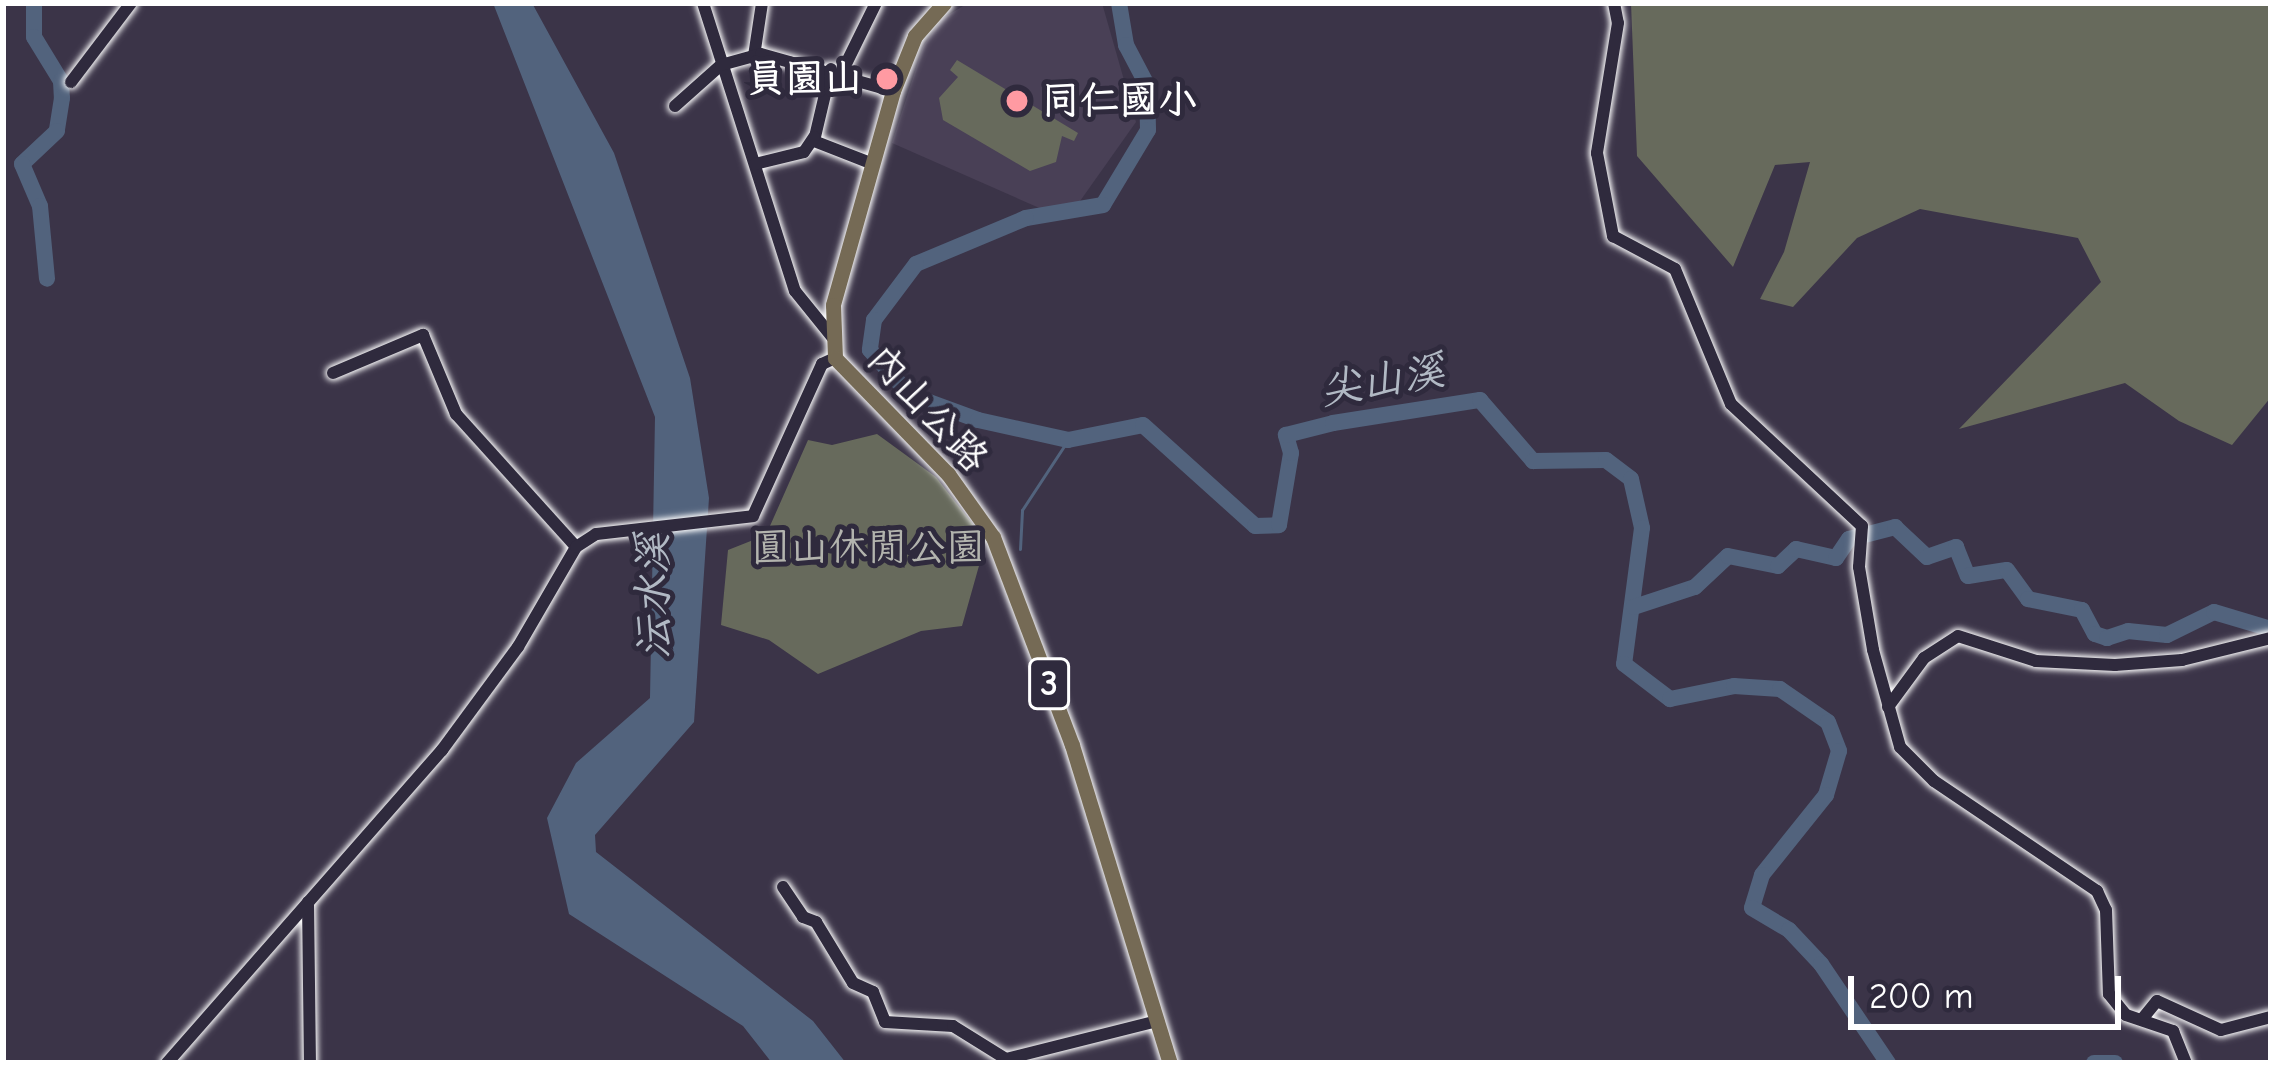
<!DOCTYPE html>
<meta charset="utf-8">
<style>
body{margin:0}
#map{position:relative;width:2274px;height:1066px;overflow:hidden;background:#3b3448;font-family:"Comic Neue","LXGW WenKai TC",sans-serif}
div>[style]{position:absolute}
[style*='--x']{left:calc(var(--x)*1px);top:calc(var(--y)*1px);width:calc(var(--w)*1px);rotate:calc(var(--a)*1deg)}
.built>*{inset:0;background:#494056}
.green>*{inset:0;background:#676a5c}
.water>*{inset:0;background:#52637d}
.stream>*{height:3px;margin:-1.5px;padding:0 1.5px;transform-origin:1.5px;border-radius:1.5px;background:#52637d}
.river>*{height:16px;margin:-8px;padding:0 8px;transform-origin:8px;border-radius:8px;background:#52637d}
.roads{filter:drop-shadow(0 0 3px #fff) drop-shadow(0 0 3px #fff)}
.minor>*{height:12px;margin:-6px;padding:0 6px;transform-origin:6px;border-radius:6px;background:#2f2a3d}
.major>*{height:15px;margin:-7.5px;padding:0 7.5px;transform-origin:7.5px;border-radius:7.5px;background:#756a55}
.dots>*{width:33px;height:33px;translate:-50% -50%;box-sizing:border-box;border:6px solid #2f2a3d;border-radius:50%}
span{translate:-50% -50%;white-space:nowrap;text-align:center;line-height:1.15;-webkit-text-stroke:10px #2f2a3d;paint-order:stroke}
.shield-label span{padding:3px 9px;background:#2f2a3d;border:3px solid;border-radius:9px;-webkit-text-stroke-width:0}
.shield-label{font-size:36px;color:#fff;font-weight:700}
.poi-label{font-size:39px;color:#fff;font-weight:700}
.right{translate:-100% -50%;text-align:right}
.left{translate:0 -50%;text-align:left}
.street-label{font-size:39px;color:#fff}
.park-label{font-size:39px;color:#b3b4ae}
.water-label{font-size:42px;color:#b1b9c4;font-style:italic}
.frame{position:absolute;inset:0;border:6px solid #fff;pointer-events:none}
.scale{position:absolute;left:1848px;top:976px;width:273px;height:54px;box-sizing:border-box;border:6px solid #fff;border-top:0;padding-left:15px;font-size:36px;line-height:42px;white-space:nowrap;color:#fff;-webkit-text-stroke:9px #2f2a3d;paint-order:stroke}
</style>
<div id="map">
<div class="built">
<i style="clip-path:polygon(968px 3px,1102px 3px,1136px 122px,1073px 211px,1044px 210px,892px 143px,923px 47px,942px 19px)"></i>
</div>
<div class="green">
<i style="clip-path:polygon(1631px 3px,2271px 3px,2271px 397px,2232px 445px,2179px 421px,2125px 383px,1959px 429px,2101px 282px,2078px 238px,1920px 209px,1857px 238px,1793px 307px,1760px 299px,1784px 252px,1810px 162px,1775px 165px,1733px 267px,1637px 156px)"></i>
<i style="clip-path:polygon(957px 60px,1078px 133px,1074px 141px,1062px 136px,1056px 162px,1030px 171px,943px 120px,939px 98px,958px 77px,950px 70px)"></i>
<i style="clip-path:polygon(877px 434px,936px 477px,986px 541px,962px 626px,921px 631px,818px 674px,769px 640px,721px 625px,728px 550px,766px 535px,808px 440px,832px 445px)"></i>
</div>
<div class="water">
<i style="clip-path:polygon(493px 3px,532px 3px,614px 153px,690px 378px,709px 498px,694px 722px,595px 835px,596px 852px,813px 1021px,846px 1063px,772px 1063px,743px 1026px,569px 914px,547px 818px,576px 763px,650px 698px,655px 417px)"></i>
</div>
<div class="stream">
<i style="--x:1020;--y:549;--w:39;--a:-87"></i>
<i style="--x:1022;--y:510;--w:84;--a:-56.7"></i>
</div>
<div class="river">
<i style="--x:34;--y:3;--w:34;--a:90"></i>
<i style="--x:34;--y:37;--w:52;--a:58.5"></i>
<i style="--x:61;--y:81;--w:17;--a:87"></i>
<i style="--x:62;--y:98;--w:33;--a:99"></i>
<i style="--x:57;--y:131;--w:48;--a:136.7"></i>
<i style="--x:22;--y:164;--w:46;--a:66.8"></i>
<i style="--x:40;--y:206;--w:73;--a:84.5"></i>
<i style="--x:1119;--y:3;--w:43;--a:80.5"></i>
<i style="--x:1126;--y:45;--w:45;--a:62.3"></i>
<i style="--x:1147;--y:85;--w:45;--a:88.7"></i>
<i style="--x:1148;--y:130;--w:87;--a:121"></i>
<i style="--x:1103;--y:205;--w:78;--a:170.4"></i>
<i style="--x:1026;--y:218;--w:119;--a:157.3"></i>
<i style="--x:916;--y:264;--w:70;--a:126.9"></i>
<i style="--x:874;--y:320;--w:30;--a:98"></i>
<i style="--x:870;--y:350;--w:60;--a:48.4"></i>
<i style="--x:910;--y:395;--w:72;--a:20.2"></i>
<i style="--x:978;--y:420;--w:92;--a:12.5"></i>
<i style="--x:1068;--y:440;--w:76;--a:-11.3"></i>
<i style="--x:1143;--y:425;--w:151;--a:42"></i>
<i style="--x:1255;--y:526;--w:24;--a:-2"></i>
<i style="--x:1279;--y:525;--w:73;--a:-80.5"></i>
<i style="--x:1291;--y:453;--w:19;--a:-106"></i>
<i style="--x:1286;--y:435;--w:49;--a:-14.3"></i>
<i style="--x:1333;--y:423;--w:149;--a:-8.9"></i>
<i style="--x:1480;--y:400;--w:81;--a:49"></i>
<i style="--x:1533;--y:461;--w:73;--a:-0.8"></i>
<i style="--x:1606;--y:460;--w:31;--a:37"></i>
<i style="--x:1631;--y:479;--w:50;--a:77.3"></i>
<i style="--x:1642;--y:528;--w:137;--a:97.5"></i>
<i style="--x:1624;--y:664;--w:58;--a:37.3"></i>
<i style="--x:1670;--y:699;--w:65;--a:-11.5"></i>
<i style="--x:1734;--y:686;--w:46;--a:3.7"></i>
<i style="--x:1780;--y:689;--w:58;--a:34.5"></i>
<i style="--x:1828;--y:722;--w:31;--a:69"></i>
<i style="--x:1839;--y:751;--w:46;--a:106.5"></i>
<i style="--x:1826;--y:795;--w:102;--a:128.7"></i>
<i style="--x:1762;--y:875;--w:34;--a:107"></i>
<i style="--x:1752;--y:908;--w:43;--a:30.7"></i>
<i style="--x:1789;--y:930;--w:47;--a:46.7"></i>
<i style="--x:1821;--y:964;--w:120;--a:55.9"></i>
<i style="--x:1634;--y:607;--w:64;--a:-18.2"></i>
<i style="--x:1695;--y:587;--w:45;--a:-43.2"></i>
<i style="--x:1728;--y:556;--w:51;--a:11.3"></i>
<i style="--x:1778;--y:566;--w:25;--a:-43"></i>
<i style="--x:1796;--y:549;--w:41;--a:12.7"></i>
<i style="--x:1836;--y:558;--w:23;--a:-56"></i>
<i style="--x:1849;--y:539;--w:48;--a:-14.6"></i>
<i style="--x:1895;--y:527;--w:44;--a:43.2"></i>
<i style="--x:1927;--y:557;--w:31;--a:-19"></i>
<i style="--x:1956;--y:547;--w:31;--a:68"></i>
<i style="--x:1968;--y:576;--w:39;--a:-9"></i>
<i style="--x:2007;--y:570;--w:36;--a:54"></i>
<i style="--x:2028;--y:599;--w:55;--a:11.5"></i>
<i style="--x:2082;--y:610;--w:27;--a:62"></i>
<i style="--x:2095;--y:634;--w:13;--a:18"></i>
<i style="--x:2107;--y:638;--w:22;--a:-18"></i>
<i style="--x:2128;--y:631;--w:39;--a:6"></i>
<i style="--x:2167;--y:635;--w:52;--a:-26.1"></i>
<i style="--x:2214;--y:612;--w:59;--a:16.6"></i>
<i style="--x:2094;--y:1063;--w:21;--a:0"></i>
</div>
<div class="roads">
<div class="minor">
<i style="--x:703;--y:3;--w:302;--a:72.3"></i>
<i style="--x:795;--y:291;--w:60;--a:51"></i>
<i style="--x:1614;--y:3;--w:20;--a:79"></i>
<i style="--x:1618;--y:23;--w:132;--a:99.2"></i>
<i style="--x:1597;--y:153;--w:85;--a:79.1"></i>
<i style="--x:1613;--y:236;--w:70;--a:28"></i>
<i style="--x:1675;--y:269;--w:146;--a:67.5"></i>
<i style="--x:1731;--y:404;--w:179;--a:43"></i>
<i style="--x:1862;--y:526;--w:41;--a:94.2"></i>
<i style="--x:1859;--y:567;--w:84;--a:80.4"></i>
<i style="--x:1873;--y:650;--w:101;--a:74.4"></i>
<i style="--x:1900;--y:747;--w:48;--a:45"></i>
<i style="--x:1934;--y:781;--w:197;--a:34"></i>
<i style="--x:2097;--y:891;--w:21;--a:65"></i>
<i style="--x:2106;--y:910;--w:84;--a:88"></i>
<i style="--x:2109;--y:994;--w:27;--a:51"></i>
<i style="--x:2126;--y:1015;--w:50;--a:18.8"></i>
<i style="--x:2173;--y:1031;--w:35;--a:68"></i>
<i style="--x:754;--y:56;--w:54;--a:-81.4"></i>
<i style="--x:831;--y:69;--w:74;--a:103.3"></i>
<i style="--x:814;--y:141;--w:63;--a:21.3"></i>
<i style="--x:841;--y:74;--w:79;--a:-63.8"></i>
<i style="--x:71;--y:82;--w:99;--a:-52.8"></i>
<i style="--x:675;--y:106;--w:62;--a:-41.7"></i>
<i style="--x:721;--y:65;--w:41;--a:-15.4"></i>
<i style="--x:761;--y:54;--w:137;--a:15.7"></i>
<i style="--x:755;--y:164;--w:50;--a:-13.8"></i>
<i style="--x:804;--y:152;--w:18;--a:-56"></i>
<i style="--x:333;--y:373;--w:98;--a:-22.9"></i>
<i style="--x:423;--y:335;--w:86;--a:67.3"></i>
<i style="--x:456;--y:414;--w:179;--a:47.9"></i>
<i style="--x:1888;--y:707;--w:61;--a:-53.7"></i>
<i style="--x:1924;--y:658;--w:40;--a:-32.9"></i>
<i style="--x:1958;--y:636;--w:82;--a:17.8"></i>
<i style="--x:2036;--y:661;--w:79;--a:2.9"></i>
<i style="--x:2115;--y:665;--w:67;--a:-4.3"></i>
<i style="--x:2182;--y:660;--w:92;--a:-13.9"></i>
<i style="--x:783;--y:887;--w:36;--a:56"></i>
<i style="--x:803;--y:917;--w:14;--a:21"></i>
<i style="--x:816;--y:922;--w:71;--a:58.8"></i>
<i style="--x:853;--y:983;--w:22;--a:24"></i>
<i style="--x:873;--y:992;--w:32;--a:68"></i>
<i style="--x:885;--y:1022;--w:68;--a:3.4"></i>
<i style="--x:953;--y:1026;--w:62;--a:31.9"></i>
<i style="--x:1006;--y:1059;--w:156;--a:-14.1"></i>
<i style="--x:308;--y:902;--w:161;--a:89.3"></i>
<i style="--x:2143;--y:1018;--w:22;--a:-51"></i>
<i style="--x:2157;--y:1001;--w:70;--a:24.4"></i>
<i style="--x:2221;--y:1030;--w:52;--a:-14.6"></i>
<i style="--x:167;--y:1063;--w:417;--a:-48.7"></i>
<i style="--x:442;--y:750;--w:128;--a:-53.6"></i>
<i style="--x:518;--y:647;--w:116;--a:-59.9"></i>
<i style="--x:576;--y:547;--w:24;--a:-33"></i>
<i style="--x:596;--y:534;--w:158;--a:-6.5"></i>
<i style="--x:753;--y:516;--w:167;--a:-65.6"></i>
<i style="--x:822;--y:364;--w:14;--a:-25"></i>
</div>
<div class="major">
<i style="--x:944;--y:3;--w:44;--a:131.3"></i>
<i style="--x:915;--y:36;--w:59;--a:111.8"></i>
<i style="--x:893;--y:91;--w:222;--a:105.7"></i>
<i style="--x:833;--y:305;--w:53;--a:87.8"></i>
<i style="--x:835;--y:358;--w:162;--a:45.8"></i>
<i style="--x:948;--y:474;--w:77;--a:54.5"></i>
<i style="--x:993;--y:537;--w:222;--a:69.2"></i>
<i style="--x:1072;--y:745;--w:333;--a:72.9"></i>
</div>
</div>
<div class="dots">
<i style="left:887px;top:79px;background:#ff9aa2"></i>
<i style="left:1017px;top:101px;background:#ff9aa2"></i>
</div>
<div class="shield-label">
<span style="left:1049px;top:684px">3</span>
</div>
<div class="poi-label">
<span class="right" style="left:863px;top:79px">員園山</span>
<span class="left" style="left:1041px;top:101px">同仁國小</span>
</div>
<div class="street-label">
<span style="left:927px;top:409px;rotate:47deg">內山公路</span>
</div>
<div class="park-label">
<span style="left:868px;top:548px">圓山休閒公園</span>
</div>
<div class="water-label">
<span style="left:1382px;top:381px;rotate:-10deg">尖山溪</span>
<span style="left:654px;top:596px;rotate:-91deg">沄水溪</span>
</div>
<div class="frame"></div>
<div class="scale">200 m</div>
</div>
